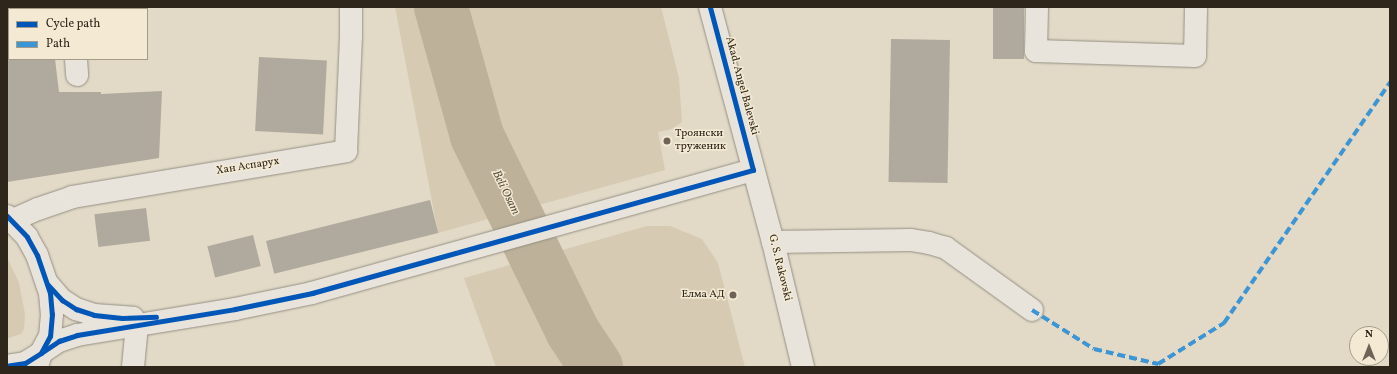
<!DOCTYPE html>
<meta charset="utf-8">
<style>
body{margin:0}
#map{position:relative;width:1397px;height:374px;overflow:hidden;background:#e2dac7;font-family:Vollkorn,serif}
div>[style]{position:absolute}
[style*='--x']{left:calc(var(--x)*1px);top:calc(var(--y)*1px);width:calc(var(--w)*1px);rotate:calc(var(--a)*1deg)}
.green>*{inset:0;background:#d6cbb2}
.river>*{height:54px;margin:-27px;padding:0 27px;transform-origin:27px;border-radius:27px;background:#bdb199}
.building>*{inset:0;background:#afaa9d;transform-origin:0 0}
.roads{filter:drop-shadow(0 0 1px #948f83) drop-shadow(0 0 1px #948f83)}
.minor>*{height:22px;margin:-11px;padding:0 11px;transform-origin:11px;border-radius:11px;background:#e8e4db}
.quiet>*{height:4px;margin-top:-2px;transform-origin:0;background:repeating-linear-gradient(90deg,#3c95d4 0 8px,transparent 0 12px)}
.cycleway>*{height:5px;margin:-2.5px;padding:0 2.5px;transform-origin:2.5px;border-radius:2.5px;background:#0057b8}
.dots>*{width:11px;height:11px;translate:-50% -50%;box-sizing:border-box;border:2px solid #f4ead3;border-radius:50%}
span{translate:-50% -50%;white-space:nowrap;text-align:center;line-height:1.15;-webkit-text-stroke:3px #f4ead3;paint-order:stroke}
.street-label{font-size:11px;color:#2e251b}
.poi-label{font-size:11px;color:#2e251b}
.left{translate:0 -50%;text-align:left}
.right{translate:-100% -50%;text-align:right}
.water-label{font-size:12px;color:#5a5040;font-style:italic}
.frame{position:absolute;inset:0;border:8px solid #2e251b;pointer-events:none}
.legend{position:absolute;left:8px;top:8px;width:140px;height:52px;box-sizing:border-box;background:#f4ead3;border:1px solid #a59b89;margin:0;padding:5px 7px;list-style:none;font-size:12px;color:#2e251b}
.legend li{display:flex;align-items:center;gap:8px;height:20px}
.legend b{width:20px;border:1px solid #a59b89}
.north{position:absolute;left:1349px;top:326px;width:40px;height:40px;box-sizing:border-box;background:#f4ead3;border:1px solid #a59b89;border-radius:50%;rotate:0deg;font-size:11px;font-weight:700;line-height:16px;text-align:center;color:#2e251b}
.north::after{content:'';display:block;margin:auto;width:14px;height:18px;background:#6d6457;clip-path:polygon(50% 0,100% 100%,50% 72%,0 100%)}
</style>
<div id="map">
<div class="green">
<i style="clip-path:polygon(395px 7px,661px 7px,679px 78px,682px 122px,672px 129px,658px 132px,665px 170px,438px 233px)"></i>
<i style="clip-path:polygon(647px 226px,670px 226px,702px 239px,718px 263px,745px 367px,496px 367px,464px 278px)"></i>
<i style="clip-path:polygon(7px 257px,19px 283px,25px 314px,24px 329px,21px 334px,9px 338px,7px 338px)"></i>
</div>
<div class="river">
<i style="--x:441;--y:7;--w:134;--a:74.4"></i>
<i style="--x:477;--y:136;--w:218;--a:63.9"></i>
<i style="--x:573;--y:332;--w:42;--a:56.7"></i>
</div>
<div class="building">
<i style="left:993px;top:7px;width:31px;height:52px"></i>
<i style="left:891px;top:39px;width:59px;height:143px;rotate:1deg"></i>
<i style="left:259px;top:57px;width:68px;height:74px;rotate:3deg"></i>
<i style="clip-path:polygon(7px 59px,55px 59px,59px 92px,101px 92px,101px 94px,162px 91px,159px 158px,7px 182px)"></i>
<i style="left:430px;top:200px;width:34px;height:169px;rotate:76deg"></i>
<i style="left:146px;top:208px;width:33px;height:52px;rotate:83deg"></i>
<i style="left:253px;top:235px;width:32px;height:47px;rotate:76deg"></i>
</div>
<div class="roads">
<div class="minor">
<i style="--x:70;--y:7;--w:2;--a:90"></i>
<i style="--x:710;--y:7;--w:243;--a:75"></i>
<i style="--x:773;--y:242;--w:129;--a:76.5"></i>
<i style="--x:1037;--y:7;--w:44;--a:91.3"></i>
<i style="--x:1036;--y:51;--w:159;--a:1.8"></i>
<i style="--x:1195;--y:56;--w:49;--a:-88.8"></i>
<i style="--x:76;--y:59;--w:16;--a:86"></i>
<i style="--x:7;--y:216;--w:29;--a:46"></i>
<i style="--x:27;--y:237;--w:21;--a:61"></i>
<i style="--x:37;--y:255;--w:40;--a:71.1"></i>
<i style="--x:50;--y:293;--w:21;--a:85"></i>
<i style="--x:52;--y:314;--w:22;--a:95"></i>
<i style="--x:50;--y:336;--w:19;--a:118"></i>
<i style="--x:41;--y:353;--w:19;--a:148"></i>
<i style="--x:25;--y:363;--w:18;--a:171"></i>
<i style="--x:13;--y:220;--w:27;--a:-24"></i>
<i style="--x:38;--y:209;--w:36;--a:-19"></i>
<i style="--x:72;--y:197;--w:278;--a:-9.5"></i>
<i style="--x:346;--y:151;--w:115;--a:-87.5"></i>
<i style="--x:351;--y:36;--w:29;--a:-90"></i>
<i style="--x:773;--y:242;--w:138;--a:-0.8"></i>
<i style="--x:911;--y:240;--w:18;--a:9"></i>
<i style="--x:929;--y:243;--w:18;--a:16"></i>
<i style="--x:946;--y:248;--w:106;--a:35.8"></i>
<i style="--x:47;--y:283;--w:23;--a:49"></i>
<i style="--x:62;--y:300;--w:17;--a:33"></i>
<i style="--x:76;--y:309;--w:19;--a:18"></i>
<i style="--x:94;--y:315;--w:39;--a:4"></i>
<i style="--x:37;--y:367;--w:15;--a:-74"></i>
<i style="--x:41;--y:353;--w:22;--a:-34"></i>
<i style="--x:59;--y:341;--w:19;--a:-18"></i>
<i style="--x:77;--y:335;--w:160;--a:-9.3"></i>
<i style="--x:235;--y:309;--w:79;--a:-11.7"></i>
<i style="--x:312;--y:293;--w:458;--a:-15.6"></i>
<i style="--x:133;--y:367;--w:42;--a:-84.6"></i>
</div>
</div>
<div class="quiet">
<i style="--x:1032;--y:310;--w:73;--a:32.2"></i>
<i style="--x:1094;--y:349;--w:66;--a:13.2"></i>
<i style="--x:1158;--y:364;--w:78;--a:-31.8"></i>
<i style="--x:1224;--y:323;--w:293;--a:-55.4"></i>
</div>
<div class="cycleway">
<i style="--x:7;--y:216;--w:29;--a:46"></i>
<i style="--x:27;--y:237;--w:21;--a:61"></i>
<i style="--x:37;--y:255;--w:40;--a:71.1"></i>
<i style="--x:50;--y:293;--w:21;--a:85"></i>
<i style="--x:52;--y:314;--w:22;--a:95"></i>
<i style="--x:50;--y:336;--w:19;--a:118"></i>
<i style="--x:41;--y:353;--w:19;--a:148"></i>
<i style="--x:25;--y:363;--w:18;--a:171"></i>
<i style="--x:48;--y:285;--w:21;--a:47"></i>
<i style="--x:62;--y:300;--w:17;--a:33"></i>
<i style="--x:76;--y:309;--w:19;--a:18"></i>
<i style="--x:94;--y:315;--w:28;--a:6"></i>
<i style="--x:122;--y:318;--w:34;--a:-2"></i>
<i style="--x:41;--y:353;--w:22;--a:-34"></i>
<i style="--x:59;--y:341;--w:19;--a:-18"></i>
<i style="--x:77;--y:335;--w:160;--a:-9.3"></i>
<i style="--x:235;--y:309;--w:79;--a:-11.7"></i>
<i style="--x:312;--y:293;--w:458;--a:-15.6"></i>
<i style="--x:753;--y:170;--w:169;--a:-104.8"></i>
</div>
<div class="dots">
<i style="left:667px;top:141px;background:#6d6457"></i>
<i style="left:733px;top:295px;background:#6d6457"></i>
</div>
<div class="street-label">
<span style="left:741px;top:86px;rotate:75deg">Akad. Angel Balevski</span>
<span style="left:248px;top:167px;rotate:-9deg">Хан Аспарух</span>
<span style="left:779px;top:268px;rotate:76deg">G. S. Rakovski</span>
</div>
<div class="poi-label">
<span class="left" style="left:675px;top:141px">Троянски<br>труженик</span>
<span class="right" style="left:725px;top:295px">Елма АД</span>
</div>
<div class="water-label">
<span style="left:505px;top:193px;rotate:64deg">Beli Osam</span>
</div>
<div class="frame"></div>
<ul class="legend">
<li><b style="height:5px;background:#0057b8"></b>Cycle path</li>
<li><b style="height:5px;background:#3c95d4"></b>Path</li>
</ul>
<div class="north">N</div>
</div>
